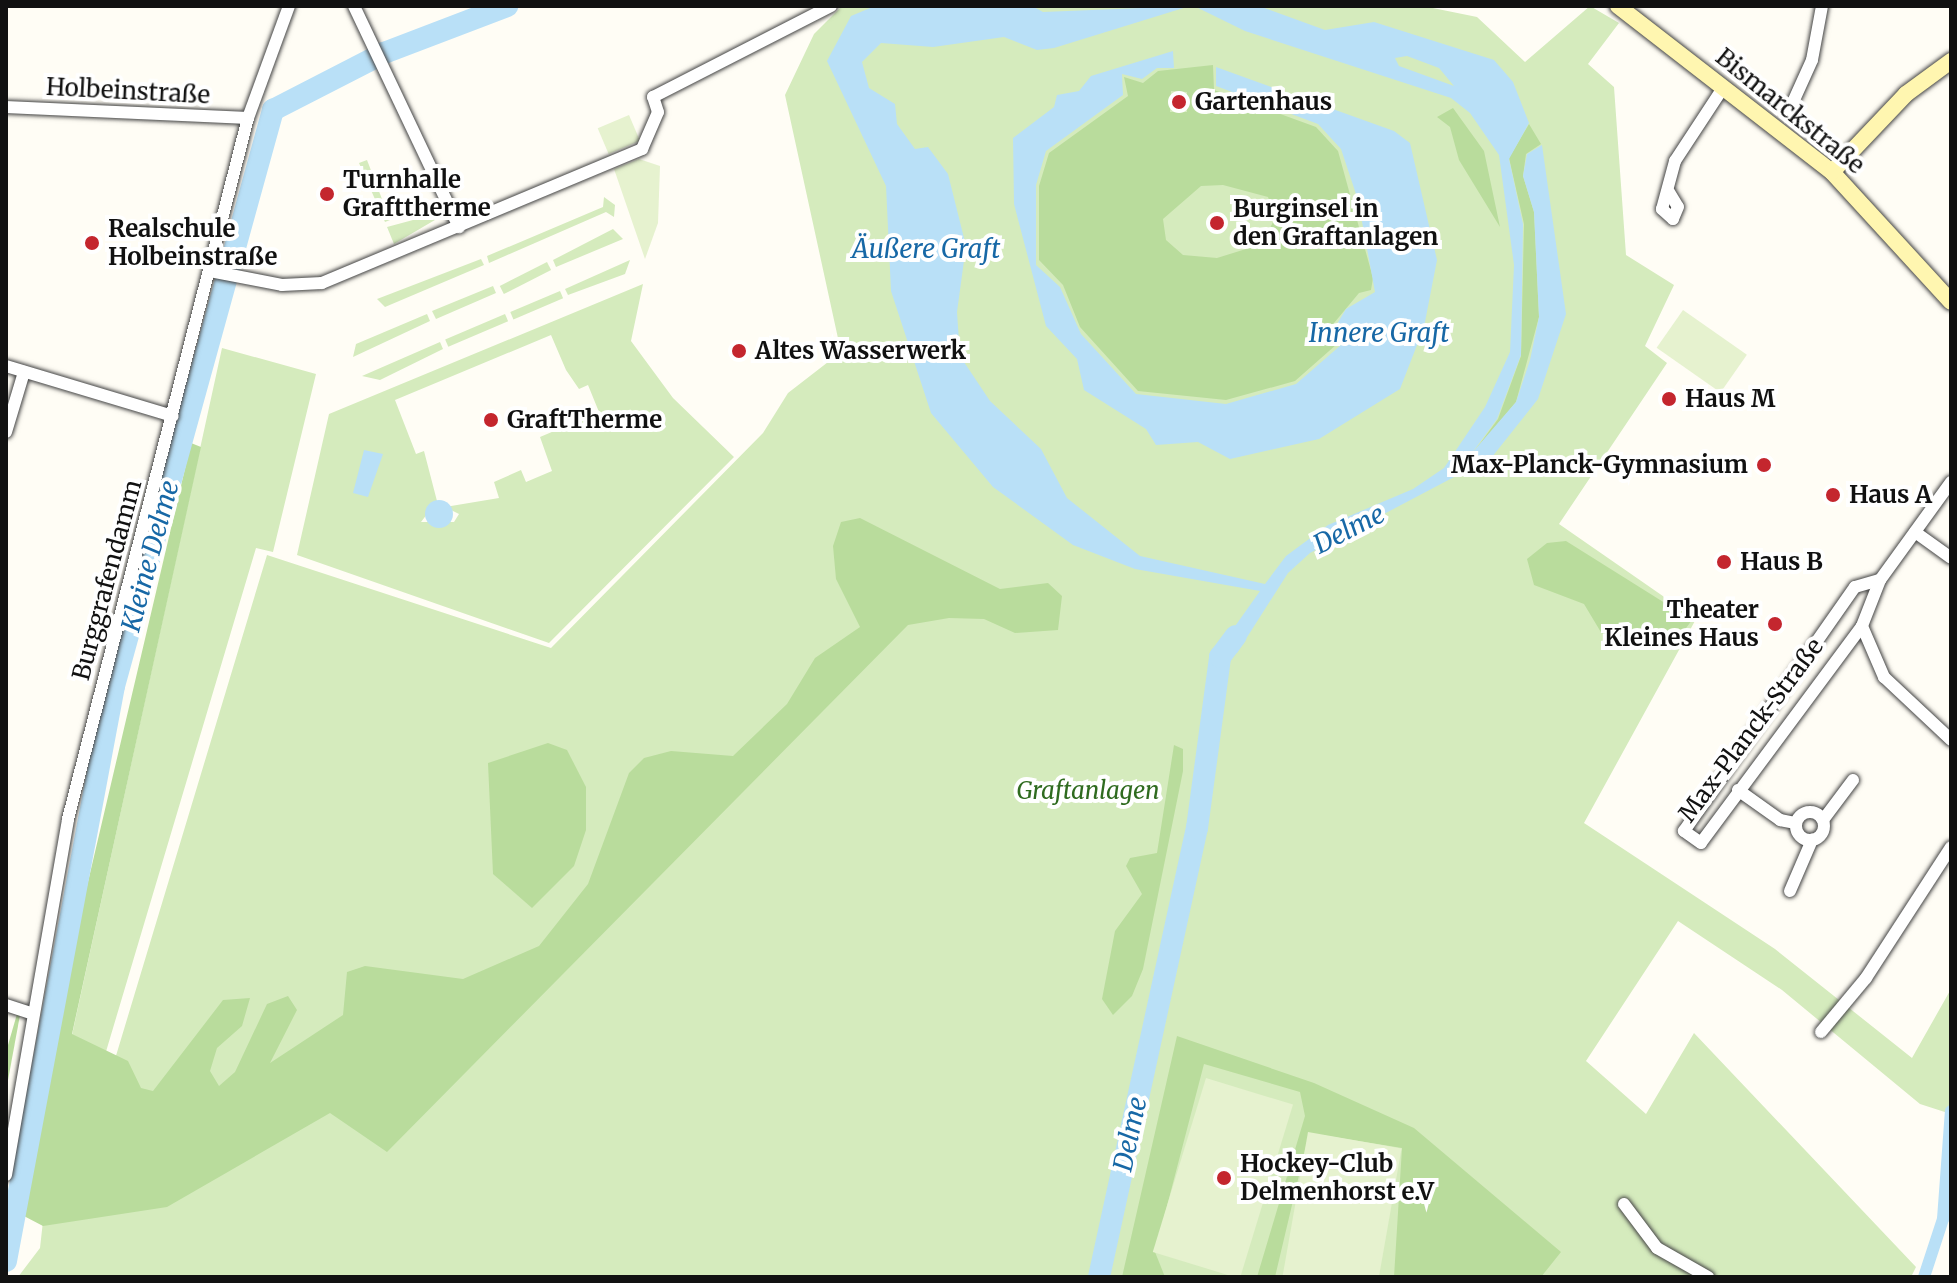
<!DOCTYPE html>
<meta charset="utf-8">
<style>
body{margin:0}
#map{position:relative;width:1957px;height:1283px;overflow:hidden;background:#fffdf5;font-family:Merriweather,serif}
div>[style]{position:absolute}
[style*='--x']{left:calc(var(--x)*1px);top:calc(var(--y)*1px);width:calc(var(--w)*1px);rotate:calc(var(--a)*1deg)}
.green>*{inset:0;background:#d5ebbd;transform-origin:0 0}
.forest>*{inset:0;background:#b9dc9c}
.pitch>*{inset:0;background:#e6f2cf;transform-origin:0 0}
.water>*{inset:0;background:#b9e0f7}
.round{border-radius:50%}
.canal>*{height:12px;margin:-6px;padding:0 6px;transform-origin:6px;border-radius:6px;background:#b9e0f7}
.river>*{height:22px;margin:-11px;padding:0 11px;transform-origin:11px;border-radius:11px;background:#b9e0f7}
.roads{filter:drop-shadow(0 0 2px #444) drop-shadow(0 0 2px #444)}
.street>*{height:12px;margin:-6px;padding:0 6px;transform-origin:6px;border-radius:6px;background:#fff}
.street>.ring{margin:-6px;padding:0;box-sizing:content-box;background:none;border:12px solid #fff;border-radius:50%}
.secondary>*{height:16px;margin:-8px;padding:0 8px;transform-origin:8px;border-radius:8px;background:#fff6b0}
.dots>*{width:22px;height:22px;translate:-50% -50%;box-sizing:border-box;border:4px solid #fff;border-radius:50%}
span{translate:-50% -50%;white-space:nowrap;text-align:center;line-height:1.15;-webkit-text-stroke:8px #fff;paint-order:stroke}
.street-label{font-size:24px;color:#111}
.poi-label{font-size:24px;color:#111;font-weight:700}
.left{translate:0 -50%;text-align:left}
.right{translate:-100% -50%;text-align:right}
.park-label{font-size:24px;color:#2f6b1f;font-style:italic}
.water-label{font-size:26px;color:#1768a6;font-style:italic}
.frame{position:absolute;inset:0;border:8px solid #111;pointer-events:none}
</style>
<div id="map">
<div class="green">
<i style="clip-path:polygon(842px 6px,1423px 6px,1477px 17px,1525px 62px,1590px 6px,1619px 23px,1588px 64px,1614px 87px,1626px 255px,1674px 285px,1645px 346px,1667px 363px,1559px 524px,1696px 619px,1584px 823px,1775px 949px,1912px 1058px,1951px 989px,1951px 1114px,1920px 1104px,1782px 990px,1678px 921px,1586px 1061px,1646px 1114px,1694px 1033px,1916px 1267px,1911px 1277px,18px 1277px,40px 1248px,63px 1041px,112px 1069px,267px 555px,551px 648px,763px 433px,788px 393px,841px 352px,785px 95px,814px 34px)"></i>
<i style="clip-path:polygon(367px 160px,390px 220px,385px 222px,359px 163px)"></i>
<i style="clip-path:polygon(604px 197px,615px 205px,614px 217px,606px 212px,489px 263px,487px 256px,603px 207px)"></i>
<i style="clip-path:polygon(441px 202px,440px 217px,394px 244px,387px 227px,439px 213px)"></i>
<i style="clip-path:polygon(613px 229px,623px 239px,556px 267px,553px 260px)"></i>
<i style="clip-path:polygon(481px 259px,484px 265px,385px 307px,377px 299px)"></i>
<i style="clip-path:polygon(630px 260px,625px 274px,568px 295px,565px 289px)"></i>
<i style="left:547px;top:262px;width:9px;height:53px;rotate:63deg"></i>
<i style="clip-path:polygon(evenodd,643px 284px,631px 341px,673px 398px,734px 457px,549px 643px,297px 555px,329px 414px,643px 284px,551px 335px,566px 370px,579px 389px,588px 385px,599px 412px,540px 437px,552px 471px,526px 482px,521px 470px,494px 482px,499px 498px,445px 507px,459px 514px,454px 522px,421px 522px,437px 501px,424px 451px,416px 454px,395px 400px,551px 335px)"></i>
<i style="clip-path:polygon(493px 286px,496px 293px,436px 319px,432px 311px)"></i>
<i style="left:560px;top:291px;width:8px;height:54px;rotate:67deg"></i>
<i style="clip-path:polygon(427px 314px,430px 321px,353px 357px,356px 344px)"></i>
<i style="left:505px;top:314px;width:8px;height:65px;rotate:67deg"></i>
<i style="clip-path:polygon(440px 342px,443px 349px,380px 380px,362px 376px)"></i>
<i style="clip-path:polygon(222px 348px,316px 374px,273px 552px,256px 548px,105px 1055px,72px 1035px)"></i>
</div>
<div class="forest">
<i style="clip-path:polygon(evenodd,1213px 65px,1214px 90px,1316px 127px,1338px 151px,1373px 278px,1371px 290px,1359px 293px,1334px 323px,1337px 344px,1295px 381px,1226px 400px,1138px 391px,1080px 327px,1063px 285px,1039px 260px,1039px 186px,1049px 153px,1128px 96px,1124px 77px,1143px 83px,1158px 71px,1213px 65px,1171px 91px,1187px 92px,1187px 112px,1170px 112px,1171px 91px,1213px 65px,1223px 185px,1268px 197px,1275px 218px,1262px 244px,1217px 258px,1183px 255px,1166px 240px,1163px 219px,1201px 186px,1223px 185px)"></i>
<i style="clip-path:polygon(1453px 108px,1484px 151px,1500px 227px,1459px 160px,1450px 127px,1437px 117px)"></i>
<i style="clip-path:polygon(1529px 124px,1541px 144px,1526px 154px,1523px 176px,1534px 212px,1539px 317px,1516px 402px,1473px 453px,1498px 419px,1521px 356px,1524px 224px,1509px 158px)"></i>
<i style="clip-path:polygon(191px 443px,201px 447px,72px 1034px,128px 1061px,141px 1088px,153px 1091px,223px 1000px,250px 998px,242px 1026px,217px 1048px,210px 1071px,219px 1086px,235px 1072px,267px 1004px,288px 996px,297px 1010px,270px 1063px,343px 1015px,347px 972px,365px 966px,463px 979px,539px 946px,588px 884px,629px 773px,644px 758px,671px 751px,733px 756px,787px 704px,815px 658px,860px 627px,836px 579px,833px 546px,841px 522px,860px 518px,1000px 589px,1048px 583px,1062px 596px,1058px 630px,1015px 633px,984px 619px,949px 618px,908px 625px,387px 1152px,330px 1113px,167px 1207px,43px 1226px,22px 1215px,53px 1031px)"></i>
<i style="clip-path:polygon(1566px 541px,1692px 620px,1673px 646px,1643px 631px,1602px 634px,1584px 604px,1534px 585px,1527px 559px,1547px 543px)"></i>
<i style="clip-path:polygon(548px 743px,567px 750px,586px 787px,586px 830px,574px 866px,532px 908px,493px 874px,488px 763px)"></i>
<i style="clip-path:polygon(1174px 745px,1183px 749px,1183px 771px,1143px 969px,1132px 996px,1113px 1015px,1102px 999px,1115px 931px,1142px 894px,1126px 866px,1130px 858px,1157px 853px)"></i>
<i style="clip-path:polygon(17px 1014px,20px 1015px,6px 1091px,6px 1052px)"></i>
<i style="clip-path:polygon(1177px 1036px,1314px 1083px,1414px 1128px,1561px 1252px,1541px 1277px,1394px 1277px,1402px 1148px,1309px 1133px,1275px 1277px,1257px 1277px,1305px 1116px,1300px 1092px,1204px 1064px,1155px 1252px,1165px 1277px,1122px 1277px)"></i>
</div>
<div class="pitch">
<i style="left:629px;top:115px;width:28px;height:34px;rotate:67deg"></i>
<i style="clip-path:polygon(639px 159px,660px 166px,658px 223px,645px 259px,614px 169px)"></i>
<i style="left:1683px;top:310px;width:78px;height:46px;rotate:35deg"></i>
<i style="left:1206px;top:1078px;width:91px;height:182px;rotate:17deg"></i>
<i style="left:1308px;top:1132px;width:95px;height:147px;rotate:10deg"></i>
</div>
<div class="water">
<i style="clip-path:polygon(evenodd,875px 6px,1032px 6px,1043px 12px,1190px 6px,1054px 48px,1037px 50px,1004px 37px,933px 47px,881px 43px,862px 62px,869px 88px,895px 104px,897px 124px,915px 149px,928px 147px,948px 174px,966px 246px,957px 312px,960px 356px,990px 401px,1041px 449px,1067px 498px,1140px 556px,1265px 584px,1286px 556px,1328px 525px,1413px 489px,1444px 468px,1485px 407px,1510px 352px,1514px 265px,1499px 155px,1470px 113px,1451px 98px,1245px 31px,1194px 6px,1259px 6px,1325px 30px,1374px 22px,1494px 60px,1513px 82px,1529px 123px,1509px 159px,1523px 224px,1521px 355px,1497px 419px,1472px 453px,1516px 402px,1530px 360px,1539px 317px,1534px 212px,1523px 176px,1527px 154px,1542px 145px,1566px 314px,1538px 399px,1492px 457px,1310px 553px,1288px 573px,1237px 653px,1220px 657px,1216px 653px,1260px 591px,1135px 569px,1073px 545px,993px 487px,931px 413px,891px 291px,886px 186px,827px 61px,851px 16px,875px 6px,1407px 56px,1439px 68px,1454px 86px,1399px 66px,1395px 58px,1407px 56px)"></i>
<i style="clip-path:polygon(1173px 51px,1174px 68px,1157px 68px,1142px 79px,1122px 74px,1123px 95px,1046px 151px,1036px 185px,1036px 265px,1060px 287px,1081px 334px,1136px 394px,1226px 404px,1296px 384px,1341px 345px,1337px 324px,1346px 309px,1375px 292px,1358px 200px,1341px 149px,1318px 124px,1216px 86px,1216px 67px,1394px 131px,1410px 143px,1437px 260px,1424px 327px,1400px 389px,1319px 439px,1230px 459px,1198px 442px,1156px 445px,1146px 429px,1084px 390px,1077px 359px,1046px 326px,1014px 204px,1013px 138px,1054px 107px,1057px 95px,1079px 91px,1091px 76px)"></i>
<i style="clip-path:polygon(364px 450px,383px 454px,368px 497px,353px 493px)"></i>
<i class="round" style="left:425px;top:500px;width:28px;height:28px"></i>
</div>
<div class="canal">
<i style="--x:1924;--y:1277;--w:61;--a:-71.9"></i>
<i style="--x:1943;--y:1219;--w:108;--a:-85.8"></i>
</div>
<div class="river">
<i style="--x:6;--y:1261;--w:585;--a:-79.36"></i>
<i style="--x:114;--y:686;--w:598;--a:-74.57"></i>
<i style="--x:273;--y:110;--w:125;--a:-27.2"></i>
<i style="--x:384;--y:53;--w:132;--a:-20.9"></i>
<i style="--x:1099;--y:1277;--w:460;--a:-77.7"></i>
<i style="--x:1197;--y:828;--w:173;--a:-82.3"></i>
<i style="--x:1220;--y:657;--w:26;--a:-53"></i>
</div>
<div class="roads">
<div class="street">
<i style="--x:354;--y:6;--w:245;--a:64.6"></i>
<i style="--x:6;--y:107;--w:242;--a:2.6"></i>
<i style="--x:1789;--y:111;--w:56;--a:-65.7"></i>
<i style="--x:1812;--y:60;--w:55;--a:-79.5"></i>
<i style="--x:1669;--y:192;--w:17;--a:59"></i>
<i style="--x:1678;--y:207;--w:13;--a:113"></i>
<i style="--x:1673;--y:219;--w:15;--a:-138"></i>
<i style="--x:1662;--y:209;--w:50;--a:-74.8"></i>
<i style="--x:1675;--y:161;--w:87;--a:-56.7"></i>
<i style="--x:210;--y:271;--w:73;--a:11"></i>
<i style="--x:282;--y:285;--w:40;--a:-2.9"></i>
<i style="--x:322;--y:283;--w:347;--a:-22.7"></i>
<i style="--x:642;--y:149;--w:40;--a:-66.6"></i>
<i style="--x:658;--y:112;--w:16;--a:-108"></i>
<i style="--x:653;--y:97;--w:200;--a:-27.1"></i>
<i style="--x:6;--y:366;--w:174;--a:16.7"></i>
<i style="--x:6;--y:432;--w:63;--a:-73.3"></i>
<i style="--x:1951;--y:482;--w:121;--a:125.9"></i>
<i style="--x:1880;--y:580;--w:49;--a:111.4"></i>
<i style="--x:1862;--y:626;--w:56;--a:66.7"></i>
<i style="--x:1884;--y:677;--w:92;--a:43.2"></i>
<i style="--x:1915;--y:532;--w:44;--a:35.8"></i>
<i style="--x:1862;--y:626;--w:270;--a:126.6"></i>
<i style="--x:1701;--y:843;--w:21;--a:-145"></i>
<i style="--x:1684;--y:831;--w:298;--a:-55"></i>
<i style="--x:1855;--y:587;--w:26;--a:-16"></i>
<i style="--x:1738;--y:790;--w:52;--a:35.5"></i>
<i style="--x:1780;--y:820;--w:16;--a:11"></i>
<i class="ring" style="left:1796px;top:812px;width:16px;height:16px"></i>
<i style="--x:1823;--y:820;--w:50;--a:-53.1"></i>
<i style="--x:1790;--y:891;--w:56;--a:-66.7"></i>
<i style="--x:6;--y:1005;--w:29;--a:18"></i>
<i style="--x:1821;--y:1032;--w:70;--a:-50.2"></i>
<i style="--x:1866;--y:978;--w:156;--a:-57"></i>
<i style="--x:6;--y:1175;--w:361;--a:-80.1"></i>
<i style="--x:68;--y:819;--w:724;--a:-75.6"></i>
<i style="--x:248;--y:118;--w:119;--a:-69.9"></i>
<i style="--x:1624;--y:1204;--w:55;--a:53.1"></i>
<i style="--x:1657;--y:1248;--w:59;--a:29.6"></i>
</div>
<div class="secondary">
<i style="--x:1618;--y:6;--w:271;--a:37.8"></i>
<i style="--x:1832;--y:172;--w:176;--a:47.5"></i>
<i style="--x:1832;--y:172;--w:108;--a:-46.5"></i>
<i style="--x:1906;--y:94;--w:56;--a:-36.3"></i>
</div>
</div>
<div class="dots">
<i style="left:1179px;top:102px;background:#c4262e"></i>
<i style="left:327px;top:194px;background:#c4262e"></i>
<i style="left:1217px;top:223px;background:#c4262e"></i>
<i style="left:92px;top:243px;background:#c4262e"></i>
<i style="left:739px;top:351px;background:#c4262e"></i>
<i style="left:1669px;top:399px;background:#c4262e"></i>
<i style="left:491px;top:420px;background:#c4262e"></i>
<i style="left:1764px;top:465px;background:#c4262e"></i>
<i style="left:1833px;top:495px;background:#c4262e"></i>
<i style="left:1724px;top:562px;background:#c4262e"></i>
<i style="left:1775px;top:624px;background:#c4262e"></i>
<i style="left:1224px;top:1178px;background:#c4262e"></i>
</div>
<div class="street-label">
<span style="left:128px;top:91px;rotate:3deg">Holbeinstraße</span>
<span style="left:1790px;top:111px;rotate:39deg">Bismarckstraße</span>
<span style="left:107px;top:580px;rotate:-75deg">Burggrafendamm</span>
<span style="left:1751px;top:730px;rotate:-53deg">Max-Planck-Straße</span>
</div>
<div class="poi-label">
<span class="left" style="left:1195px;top:102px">Gartenhaus</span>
<span class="left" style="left:343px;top:194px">Turnhalle<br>Grafttherme</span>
<span class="left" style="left:1233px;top:223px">Burginsel in<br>den Graftanlagen</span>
<span class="left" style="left:108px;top:243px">Realschule<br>Holbeinstraße</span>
<span class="left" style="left:755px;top:351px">Altes Wasserwerk</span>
<span class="left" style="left:1685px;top:399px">Haus M</span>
<span class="left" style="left:507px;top:420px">GraftTherme</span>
<span class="right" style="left:1748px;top:465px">Max-Planck-Gymnasium</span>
<span class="left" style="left:1849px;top:495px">Haus A</span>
<span class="left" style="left:1740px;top:562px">Haus B</span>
<span class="right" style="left:1759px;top:624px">Theater<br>Kleines Haus</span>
<span class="left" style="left:1240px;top:1178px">Hockey-Club<br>Delmenhorst e.V</span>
</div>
<div class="park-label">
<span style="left:1088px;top:791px">Graftanlagen</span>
</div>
<div class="water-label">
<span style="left:926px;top:249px">Äußere Graft</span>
<span style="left:1379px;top:333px">Innere Graft</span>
<span style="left:1349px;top:529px;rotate:-27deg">Delme</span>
<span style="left:150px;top:556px;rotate:-75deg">Kleine Delme</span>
<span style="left:1130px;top:1134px;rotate:-78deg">Delme</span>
</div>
<div class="frame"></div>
</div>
